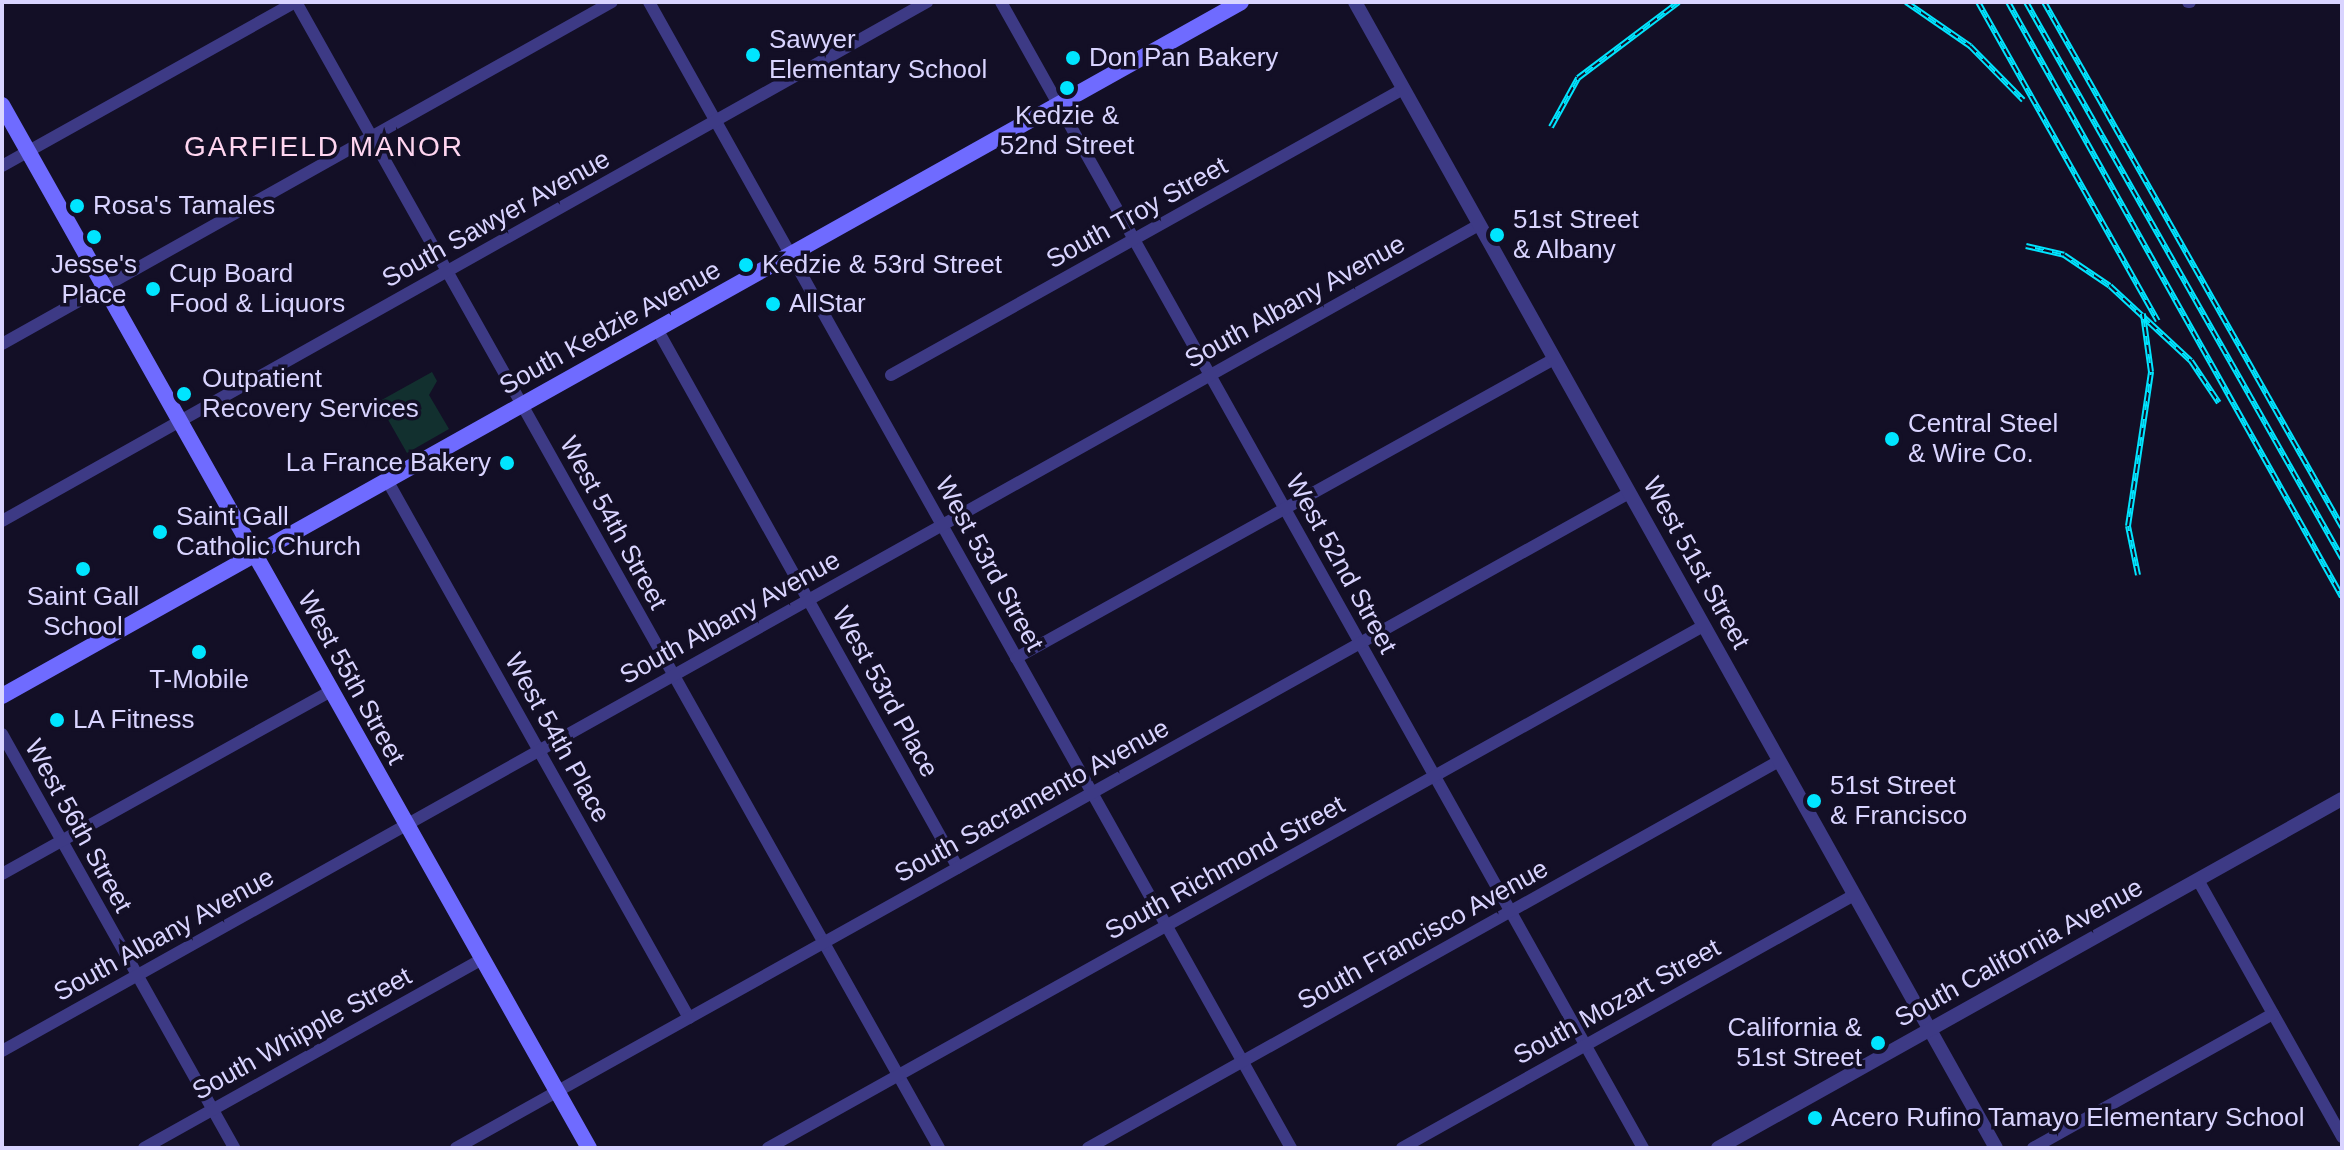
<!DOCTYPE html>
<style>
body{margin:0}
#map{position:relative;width:2344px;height:1150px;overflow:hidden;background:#130f26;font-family:Helvetica,sans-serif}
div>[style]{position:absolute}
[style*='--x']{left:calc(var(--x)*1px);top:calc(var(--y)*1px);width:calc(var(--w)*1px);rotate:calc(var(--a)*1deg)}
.green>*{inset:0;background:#12302f}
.minor>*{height:12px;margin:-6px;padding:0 6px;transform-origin:6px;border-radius:6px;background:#3d3a85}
.tertiary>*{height:14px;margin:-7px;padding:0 7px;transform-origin:7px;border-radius:7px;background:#3d3a85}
.secondary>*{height:16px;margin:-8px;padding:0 8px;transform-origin:8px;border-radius:8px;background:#6f6bff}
.rail>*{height:6px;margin-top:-3px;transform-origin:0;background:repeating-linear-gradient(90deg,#130f26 0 9px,#00e5ff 0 18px);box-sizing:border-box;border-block:2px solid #00e5ff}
.dots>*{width:22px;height:22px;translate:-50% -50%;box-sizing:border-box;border:4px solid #130f26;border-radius:50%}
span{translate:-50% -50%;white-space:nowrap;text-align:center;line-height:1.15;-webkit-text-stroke:7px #130f26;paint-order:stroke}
.poi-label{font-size:26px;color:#d9d4ff}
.left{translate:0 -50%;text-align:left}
.right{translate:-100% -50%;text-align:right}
.street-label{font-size:26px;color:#d9d4ff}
.neighbourhood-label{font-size:28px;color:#ffd6f0;letter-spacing:2px}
.frame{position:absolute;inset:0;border:4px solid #d9d4ff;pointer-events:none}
</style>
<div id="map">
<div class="green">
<i style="clip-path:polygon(432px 372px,437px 381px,429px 395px,449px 429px,407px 453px,378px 402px)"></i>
</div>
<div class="minor">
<i style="--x:296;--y:2;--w:1314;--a:60.7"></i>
<i style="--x:649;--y:2;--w:1314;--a:60.74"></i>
<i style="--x:1001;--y:2;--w:1314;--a:60.74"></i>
<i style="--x:2188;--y:2;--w:2;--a:0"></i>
<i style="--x:2;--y:166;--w:337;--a:-29.2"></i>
<i style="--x:657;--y:329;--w:617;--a:60.82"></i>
<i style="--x:2;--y:344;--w:699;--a:-29.28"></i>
<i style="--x:891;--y:375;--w:586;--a:-29.19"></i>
<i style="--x:387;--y:480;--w:617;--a:60.69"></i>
<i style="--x:2;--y:521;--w:1061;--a:-29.3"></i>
<i style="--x:1016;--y:658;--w:616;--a:-29.06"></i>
<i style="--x:2;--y:734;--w:475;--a:60.7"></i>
<i style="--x:2;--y:874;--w:376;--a:-29.1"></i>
<i style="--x:2198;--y:880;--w:295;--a:60.7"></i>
<i style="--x:2;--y:1051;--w:1692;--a:-29.22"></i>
<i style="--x:144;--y:1148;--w:387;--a:-29.2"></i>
<i style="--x:456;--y:1148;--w:1343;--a:-29.18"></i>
<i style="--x:768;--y:1148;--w:1071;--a:-29.17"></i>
<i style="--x:1088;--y:1148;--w:792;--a:-29.25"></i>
<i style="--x:1402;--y:1148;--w:518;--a:-29.24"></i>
<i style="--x:2033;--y:1148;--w:275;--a:-29.2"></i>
</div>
<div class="tertiary">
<i style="--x:1355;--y:2;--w:1313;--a:60.78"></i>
<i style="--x:1718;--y:1148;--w:715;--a:-29.22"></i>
</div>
<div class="secondary">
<i style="--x:2;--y:105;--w:1197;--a:60.63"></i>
<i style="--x:2;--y:696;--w:1420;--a:-29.25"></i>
</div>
<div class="rail">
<i style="--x:1906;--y:2;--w:78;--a:34.5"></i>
<i style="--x:1970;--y:46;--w:76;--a:45.5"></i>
<i style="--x:1978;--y:2;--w:366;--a:60.6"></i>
<i style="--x:2008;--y:2;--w:682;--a:60.69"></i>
<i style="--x:2026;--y:2;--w:640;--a:60.39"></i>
<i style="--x:2044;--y:2;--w:604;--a:60.42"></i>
<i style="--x:1551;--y:127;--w:56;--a:-61.1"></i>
<i style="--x:1578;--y:78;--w:126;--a:-37"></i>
<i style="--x:2026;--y:246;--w:39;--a:13"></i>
<i style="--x:2064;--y:255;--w:55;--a:34"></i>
<i style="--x:2110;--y:286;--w:110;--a:42.8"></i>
<i style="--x:2191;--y:361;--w:50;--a:56.3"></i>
<i style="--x:2138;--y:575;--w:50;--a:-101.5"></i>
<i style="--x:2128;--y:526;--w:156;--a:-81.5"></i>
<i style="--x:2151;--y:372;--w:59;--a:-97.9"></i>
</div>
<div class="dots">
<i style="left:753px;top:55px;background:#00e5ff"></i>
<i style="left:1073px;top:58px;background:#00e5ff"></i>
<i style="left:1067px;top:88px;background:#00e5ff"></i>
<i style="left:77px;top:206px;background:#00e5ff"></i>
<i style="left:1497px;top:235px;background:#00e5ff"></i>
<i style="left:94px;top:237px;background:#00e5ff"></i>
<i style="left:746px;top:265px;background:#00e5ff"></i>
<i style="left:153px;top:289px;background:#00e5ff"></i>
<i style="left:773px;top:304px;background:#00e5ff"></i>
<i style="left:184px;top:394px;background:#00e5ff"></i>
<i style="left:1892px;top:439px;background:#00e5ff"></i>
<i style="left:507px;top:463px;background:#00e5ff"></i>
<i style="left:160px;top:532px;background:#00e5ff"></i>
<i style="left:83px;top:569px;background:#00e5ff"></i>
<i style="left:199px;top:652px;background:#00e5ff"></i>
<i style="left:57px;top:720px;background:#00e5ff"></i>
<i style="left:1814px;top:801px;background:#00e5ff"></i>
<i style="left:1878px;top:1043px;background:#00e5ff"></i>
<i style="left:1815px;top:1118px;background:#00e5ff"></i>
</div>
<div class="poi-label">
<span class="left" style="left:769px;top:55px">Sawyer<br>Elementary School</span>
<span class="left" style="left:1089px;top:58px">Don Pan Bakery</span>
<span style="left:1067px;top:131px">Kedzie &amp;<br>52nd Street</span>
<span class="left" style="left:93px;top:206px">Rosa's Tamales</span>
<span class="left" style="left:1513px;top:235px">51st Street<br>&amp; Albany</span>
<span style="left:94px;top:280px">Jesse's<br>Place</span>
<span class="left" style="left:762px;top:265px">Kedzie &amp; 53rd Street</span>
<span class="left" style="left:169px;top:289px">Cup Board<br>Food &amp; Liquors</span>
<span class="left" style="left:789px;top:304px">AllStar</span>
<span class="left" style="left:202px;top:394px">Outpatient<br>Recovery Services</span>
<span class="left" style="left:1908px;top:439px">Central Steel<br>&amp; Wire Co.</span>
<span class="right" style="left:491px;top:463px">La France Bakery</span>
<span class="left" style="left:176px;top:532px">Saint Gall<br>Catholic Church</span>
<span style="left:83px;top:612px">Saint Gall<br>School</span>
<span style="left:199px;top:680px">T-Mobile</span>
<span class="left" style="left:73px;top:720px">LA Fitness</span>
<span class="left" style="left:1830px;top:801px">51st Street<br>&amp; Francisco</span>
<span class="right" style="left:1862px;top:1043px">California &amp;<br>51st Street</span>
<span class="left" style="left:1831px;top:1118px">Acero Rufino Tamayo Elementary School</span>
</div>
<div class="street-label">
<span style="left:1137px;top:213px;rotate:-29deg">South Troy Street</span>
<span style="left:496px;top:219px;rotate:-29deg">South Sawyer Avenue</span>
<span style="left:1295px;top:302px;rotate:-29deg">South Albany Avenue</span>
<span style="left:610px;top:328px;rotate:-29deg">South Kedzie Avenue</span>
<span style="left:613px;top:523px;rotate:61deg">West 54th Street</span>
<span style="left:1696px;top:563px;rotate:61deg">West 51st Street</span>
<span style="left:989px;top:564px;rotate:61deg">West 53rd Street</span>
<span style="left:1341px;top:564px;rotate:61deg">West 52nd Street</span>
<span style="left:730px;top:618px;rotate:-29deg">South Albany Avenue</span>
<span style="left:351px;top:678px;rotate:61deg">West 55th Street</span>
<span style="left:885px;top:692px;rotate:61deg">West 53rd Place</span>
<span style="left:557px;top:738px;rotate:61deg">West 54th Place</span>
<span style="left:1032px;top:801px;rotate:-29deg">South Sacramento Avenue</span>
<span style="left:78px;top:826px;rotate:61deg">West 56th Street</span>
<span style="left:1225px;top:868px;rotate:-29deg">South Richmond Street</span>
<span style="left:164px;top:935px;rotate:-29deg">South Albany Avenue</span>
<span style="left:1423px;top:935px;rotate:-29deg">South Francisco Avenue</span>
<span style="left:2019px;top:953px;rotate:-29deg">South California Avenue</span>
<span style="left:1617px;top:1002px;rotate:-29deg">South Mozart Street</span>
<span style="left:302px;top:1034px;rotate:-29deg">South Whipple Street</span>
</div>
<div class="neighbourhood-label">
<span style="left:324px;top:147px">GARFIELD MANOR</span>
</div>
<div class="frame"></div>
</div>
